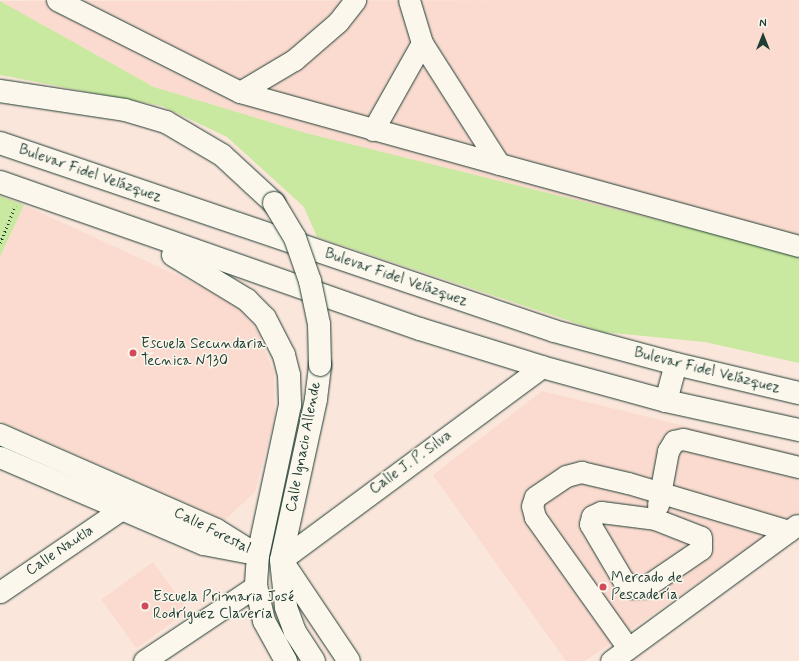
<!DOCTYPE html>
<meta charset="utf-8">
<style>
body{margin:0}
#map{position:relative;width:799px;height:661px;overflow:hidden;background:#fbe6db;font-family:Mynerve,sans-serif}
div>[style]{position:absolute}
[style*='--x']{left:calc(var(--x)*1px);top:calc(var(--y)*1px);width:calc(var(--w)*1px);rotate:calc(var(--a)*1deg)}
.built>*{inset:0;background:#fbdbcf;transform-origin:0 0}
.green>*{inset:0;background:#cae9a0}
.path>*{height:2.5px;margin-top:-1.25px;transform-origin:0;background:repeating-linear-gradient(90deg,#1f3d34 0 1px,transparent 0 4px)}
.roads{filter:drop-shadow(0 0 1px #1f3d34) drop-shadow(0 0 1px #1f3d34)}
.minor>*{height:21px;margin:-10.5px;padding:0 10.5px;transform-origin:10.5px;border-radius:10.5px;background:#fbf7ec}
.major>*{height:22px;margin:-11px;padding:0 11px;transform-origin:11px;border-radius:11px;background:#fbf7ec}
.bridges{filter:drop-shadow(0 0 1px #1f3d34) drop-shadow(0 0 1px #1f3d34)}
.major-bridge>*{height:22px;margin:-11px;padding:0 11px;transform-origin:11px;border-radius:11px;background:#fbf7ec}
.dots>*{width:11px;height:11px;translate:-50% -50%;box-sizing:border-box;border:2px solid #fbf7ec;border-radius:50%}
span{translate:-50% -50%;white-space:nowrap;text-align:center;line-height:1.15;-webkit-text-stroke:3px #fbf7ec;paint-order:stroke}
.street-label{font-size:15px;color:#1f3d34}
.poi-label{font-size:15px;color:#1f3d34}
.left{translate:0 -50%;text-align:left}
.north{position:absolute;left:743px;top:16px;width:40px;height:40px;-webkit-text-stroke:3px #fbf7ec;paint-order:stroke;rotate:0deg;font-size:11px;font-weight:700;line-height:16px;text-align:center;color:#1f3d34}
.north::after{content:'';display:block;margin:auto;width:14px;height:18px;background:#1f3d34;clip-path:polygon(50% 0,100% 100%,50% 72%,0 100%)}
</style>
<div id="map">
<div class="built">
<i style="clip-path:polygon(799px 0,799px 255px,306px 133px,154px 87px,0 1px)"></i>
<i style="clip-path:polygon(24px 205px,233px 301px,259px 333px,274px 373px,275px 416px,255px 492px,225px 520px,0 421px,0 257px)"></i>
<i style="clip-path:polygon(542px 391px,799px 454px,799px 513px,585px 661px,566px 661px,433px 475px)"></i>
<i style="left:153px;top:562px;width:60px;height:64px;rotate:54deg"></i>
</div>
<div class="green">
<i style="clip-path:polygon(0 1px,154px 87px,306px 133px,799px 255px,799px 363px,705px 342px,603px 332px,317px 237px,304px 207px,227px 137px,162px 106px,0 75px)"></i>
<i style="clip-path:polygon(0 196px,24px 205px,0 257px)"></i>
</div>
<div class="path">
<i style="--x:0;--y:243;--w:40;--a:-68"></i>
</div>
<div class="roads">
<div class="minor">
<i style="--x:57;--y:0;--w:205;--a:26.7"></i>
<i style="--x:240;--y:92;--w:63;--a:-30.7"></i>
<i style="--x:294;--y:60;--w:58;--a:-40.8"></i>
<i style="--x:338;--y:22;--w:28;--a:-52"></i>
<i style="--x:409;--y:0;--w:45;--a:73.2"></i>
<i style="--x:422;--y:43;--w:143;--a:57.5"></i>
<i style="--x:499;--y:164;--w:311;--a:15.3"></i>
<i style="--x:240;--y:92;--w:269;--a:15.5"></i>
<i style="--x:373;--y:130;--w:100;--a:-60.6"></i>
<i style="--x:0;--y:434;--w:236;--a:23.7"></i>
<i style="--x:216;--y:529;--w:49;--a:31.8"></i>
<i style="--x:0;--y:457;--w:221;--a:23.2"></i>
<i style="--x:203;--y:544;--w:43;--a:10.8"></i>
<i style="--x:658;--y:505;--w:55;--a:-79.5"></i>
<i style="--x:668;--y:451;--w:12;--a:-59"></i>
<i style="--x:674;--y:441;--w:9;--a:-13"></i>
<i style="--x:683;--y:439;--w:119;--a:13.6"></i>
<i style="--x:601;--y:512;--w:54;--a:7.4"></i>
<i style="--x:655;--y:519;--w:49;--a:21.4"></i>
<i style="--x:701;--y:537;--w:12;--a:90"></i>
<i style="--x:701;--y:549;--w:68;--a:145.8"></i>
<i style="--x:645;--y:587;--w:12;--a:175"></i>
<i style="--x:633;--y:588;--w:13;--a:-141"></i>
<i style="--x:623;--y:580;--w:65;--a:-120.5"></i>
<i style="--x:590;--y:524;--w:8;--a:-76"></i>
<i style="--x:592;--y:516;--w:10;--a:-24"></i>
<i style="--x:281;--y:560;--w:325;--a:-36.5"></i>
<i style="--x:0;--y:592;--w:145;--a:-34.3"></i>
<i style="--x:628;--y:648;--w:161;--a:-125.4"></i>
<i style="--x:535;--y:517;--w:11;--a:-105"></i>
<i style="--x:532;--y:506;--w:9;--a:-72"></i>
<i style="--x:535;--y:497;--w:37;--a:-34"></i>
<i style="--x:566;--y:476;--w:16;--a:-15"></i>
<i style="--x:581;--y:472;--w:48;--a:13.2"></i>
<i style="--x:628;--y:483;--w:168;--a:16.6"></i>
<i style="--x:144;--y:661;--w:135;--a:-33.8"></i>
<i style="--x:611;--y:661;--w:230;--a:-36.2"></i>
</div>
<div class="major">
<i style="--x:0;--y:91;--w:126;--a:8.6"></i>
<i style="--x:125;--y:110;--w:43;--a:16.3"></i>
<i style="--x:166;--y:122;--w:65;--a:30.5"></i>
<i style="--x:222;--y:155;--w:71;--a:42.7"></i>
<i style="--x:0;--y:143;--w:585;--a:18.74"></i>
<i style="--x:554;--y:331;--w:126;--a:15.1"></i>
<i style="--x:676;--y:364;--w:126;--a:13.3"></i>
<i style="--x:0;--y:182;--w:445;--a:19.3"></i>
<i style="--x:420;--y:329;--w:128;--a:17.3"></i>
<i style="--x:542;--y:367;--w:129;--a:15.3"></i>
<i style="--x:666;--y:401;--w:136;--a:12.3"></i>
<i style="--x:173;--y:255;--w:87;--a:31.3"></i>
<i style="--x:247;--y:300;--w:25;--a:45"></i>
<i style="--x:265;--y:318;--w:42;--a:62.8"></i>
<i style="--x:284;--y:355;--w:21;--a:76"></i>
<i style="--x:289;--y:375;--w:30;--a:88"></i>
<i style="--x:290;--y:405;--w:153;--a:102"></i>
<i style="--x:258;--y:555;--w:31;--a:94"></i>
<i style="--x:256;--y:586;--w:36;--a:77"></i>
<i style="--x:264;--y:621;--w:46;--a:61.2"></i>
<i style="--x:666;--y:401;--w:38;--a:-75"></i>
<i style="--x:282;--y:561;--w:120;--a:56.2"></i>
<i style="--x:314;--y:661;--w:35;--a:-123"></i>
<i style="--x:295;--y:632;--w:27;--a:-110"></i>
<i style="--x:286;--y:607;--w:47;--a:-96.1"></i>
<i style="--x:281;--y:560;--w:165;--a:-77.7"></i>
<i style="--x:316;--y:399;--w:34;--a:-83"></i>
</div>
</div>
<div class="bridges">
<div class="major-bridge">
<i style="--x:274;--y:203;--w:41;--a:59"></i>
<i style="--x:295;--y:238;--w:46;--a:70.8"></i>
<i style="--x:310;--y:281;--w:44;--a:78.2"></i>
<i style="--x:319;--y:324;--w:41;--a:88.6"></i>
</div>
</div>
<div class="dots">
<i style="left:133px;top:353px;background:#d1495b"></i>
<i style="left:603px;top:587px;background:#d1495b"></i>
<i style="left:145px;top:606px;background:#d1495b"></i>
</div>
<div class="street-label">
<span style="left:90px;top:174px;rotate:19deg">Bulevar Fidel Velázquez</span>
<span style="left:396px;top:278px;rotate:19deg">Bulevar Fidel Velázquez</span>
<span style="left:707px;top:371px;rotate:14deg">Bulevar Fidel Velázquez</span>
<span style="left:304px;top:447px;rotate:-79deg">Calle Ignacio Allende</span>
<span style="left:411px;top:463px;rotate:-36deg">Calle J. P. Silva</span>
<span style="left:212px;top:531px;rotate:27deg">Calle Forestal</span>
<span style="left:60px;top:551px;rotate:-34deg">Calle Nautla</span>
</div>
<div class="poi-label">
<span class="left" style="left:141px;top:353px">Escuela Secundaria<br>Tecnica N130</span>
<span class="left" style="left:611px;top:587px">Mercado de<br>Pescadería</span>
<span class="left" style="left:153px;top:606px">Escuela Primaria José<br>Rodríguez Claveria</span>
</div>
<div class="north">N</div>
</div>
